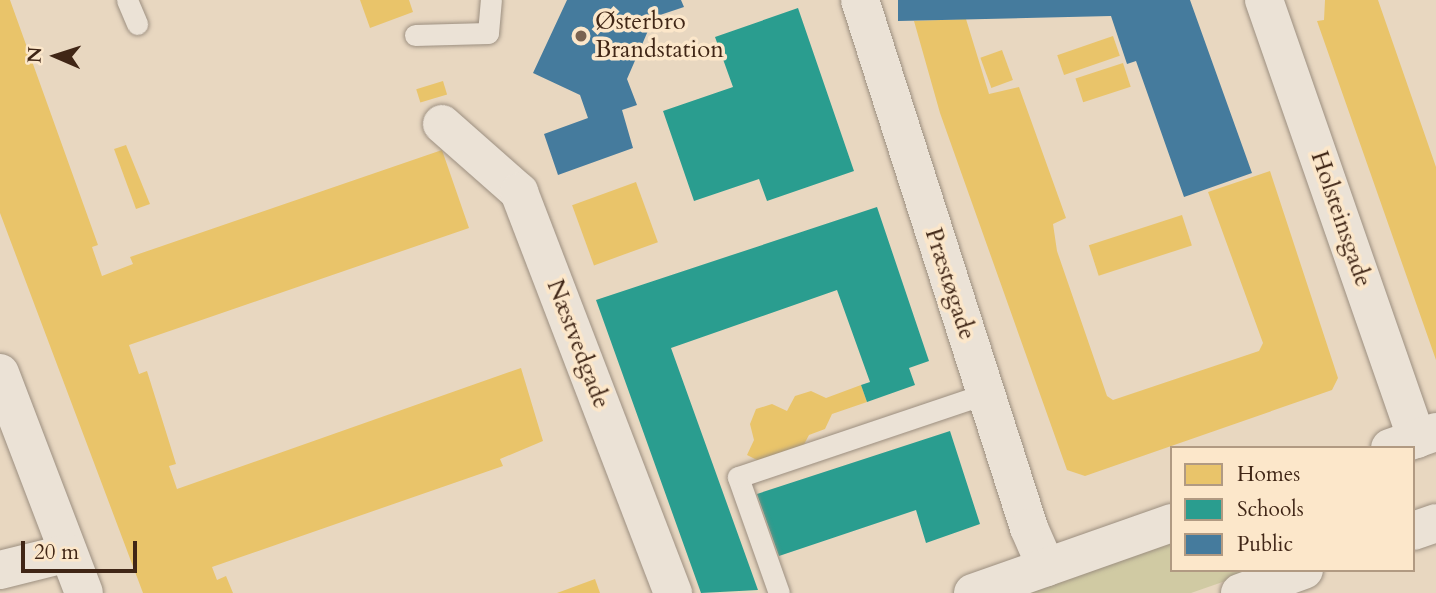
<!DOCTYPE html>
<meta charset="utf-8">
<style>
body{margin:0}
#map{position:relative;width:1436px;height:593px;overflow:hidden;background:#e8d7c0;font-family:Cardo,serif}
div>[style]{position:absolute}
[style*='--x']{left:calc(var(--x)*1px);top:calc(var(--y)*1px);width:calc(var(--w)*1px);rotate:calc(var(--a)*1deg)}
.green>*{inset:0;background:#d0caa3}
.homes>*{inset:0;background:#e9c46a;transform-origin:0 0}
.schools>*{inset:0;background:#2a9d8f}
.public>*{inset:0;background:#457b9d}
.roads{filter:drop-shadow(0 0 2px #9c8f80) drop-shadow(0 0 2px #9c8f80)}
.lane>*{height:21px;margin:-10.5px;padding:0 10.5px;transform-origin:10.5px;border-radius:10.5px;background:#ebe2d6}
.street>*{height:38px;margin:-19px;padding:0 19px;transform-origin:19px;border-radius:19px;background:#ebe2d6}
.secondary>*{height:38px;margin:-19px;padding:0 19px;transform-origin:19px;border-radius:19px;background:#ebe2d6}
.dots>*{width:19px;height:19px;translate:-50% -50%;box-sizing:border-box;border:4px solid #fce7ca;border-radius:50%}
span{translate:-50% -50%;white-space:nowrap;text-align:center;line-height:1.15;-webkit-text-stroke:7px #fce7ca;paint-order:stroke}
.poi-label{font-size:24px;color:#402616}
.left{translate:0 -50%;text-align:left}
.street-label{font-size:24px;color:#402616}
.legend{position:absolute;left:1170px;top:446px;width:245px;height:126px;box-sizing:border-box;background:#fce7ca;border:2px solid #b19a82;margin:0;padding:9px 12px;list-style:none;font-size:21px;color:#402616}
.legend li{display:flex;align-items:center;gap:14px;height:35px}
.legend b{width:35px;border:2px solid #b19a82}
.north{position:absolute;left:21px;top:21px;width:70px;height:70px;-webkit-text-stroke:5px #fce7ca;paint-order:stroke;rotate:273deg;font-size:19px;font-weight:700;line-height:28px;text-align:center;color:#402616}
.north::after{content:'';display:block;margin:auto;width:24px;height:32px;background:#402616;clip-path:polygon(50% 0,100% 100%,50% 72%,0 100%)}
.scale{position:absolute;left:21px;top:541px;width:116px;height:32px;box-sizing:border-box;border:4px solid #402616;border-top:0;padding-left:9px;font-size:21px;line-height:24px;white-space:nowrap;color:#402616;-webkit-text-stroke:5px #fce7ca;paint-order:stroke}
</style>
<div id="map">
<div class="green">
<i style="clip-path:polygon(1172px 538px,1172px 570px,1257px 570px,1191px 593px,1013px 593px)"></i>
</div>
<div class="homes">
<i style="clip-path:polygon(0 0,10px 0,98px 245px,92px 247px,102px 276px,133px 264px,130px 257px,442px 150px,469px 228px,129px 345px,139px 374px,147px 371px,176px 464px,169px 466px,177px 489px,521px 368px,543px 441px,500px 459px,503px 466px,212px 567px,217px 580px,226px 576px,233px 593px,143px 593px,0 213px)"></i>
<i style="clip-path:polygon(360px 0,409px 0,413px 12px,370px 28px)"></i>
<i style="clip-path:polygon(1325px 0,1378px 0,1436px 167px,1436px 360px,1317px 21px,1324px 20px)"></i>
<i style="clip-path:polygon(966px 19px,989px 94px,1019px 87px,1066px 218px,1053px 224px,1057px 251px,1107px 396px,1113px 400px,1259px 351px,1263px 343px,1208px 192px,1270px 171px,1338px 378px,1332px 390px,1085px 476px,1067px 470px,940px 113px,914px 21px)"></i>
<i style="left:1113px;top:36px;width:21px;height:59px;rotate:71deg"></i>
<i style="left:1002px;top:50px;width:32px;height:23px;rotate:70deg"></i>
<i style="left:1123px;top:63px;width:25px;height:50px;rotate:72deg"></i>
<i style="left:443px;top:81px;width:14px;height:28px;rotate:73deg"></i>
<i style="clip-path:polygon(126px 145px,150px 204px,136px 209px,114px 149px)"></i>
<i style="left:636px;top:182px;width:64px;height:68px;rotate:70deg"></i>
<i style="left:1182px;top:215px;width:32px;height:98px;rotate:72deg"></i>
<i style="clip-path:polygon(861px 385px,867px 402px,832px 414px,825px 429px,809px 435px,801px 450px,763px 463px,747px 455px,754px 440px,750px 424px,756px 409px,772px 404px,787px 411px,795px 396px,811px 391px,826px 398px)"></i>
<i style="clip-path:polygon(595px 579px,600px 593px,557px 593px)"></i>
</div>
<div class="schools">
<i style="clip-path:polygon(798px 8px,854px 171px,767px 201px,759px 179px,694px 201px,663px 111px,733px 87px,715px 37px)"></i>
<i style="clip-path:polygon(877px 207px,929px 361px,909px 368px,915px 385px,867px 402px,861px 385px,870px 382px,837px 290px,671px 348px,758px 590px,701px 593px,596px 300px)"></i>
<i style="clip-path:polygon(950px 431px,980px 524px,926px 543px,916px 510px,779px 556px,757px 494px)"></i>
</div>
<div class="public">
<i style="clip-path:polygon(567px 0,681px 0,684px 7px,654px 17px,627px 79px,637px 105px,622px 110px,633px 148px,558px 175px,544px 134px,588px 118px,580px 95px,533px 73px)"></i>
<i style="clip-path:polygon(898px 0,1190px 0,1252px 173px,1184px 197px,1136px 61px,1127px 64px,1111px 16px,898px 21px)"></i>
</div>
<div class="roads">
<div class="lane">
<i style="--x:127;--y:0;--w:26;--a:67"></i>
<i style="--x:415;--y:35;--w:73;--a:-1.6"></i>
<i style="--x:488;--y:33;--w:33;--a:-85"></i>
<i style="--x:779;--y:593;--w:123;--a:-109.5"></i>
<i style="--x:738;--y:477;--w:261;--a:-18.6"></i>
</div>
<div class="street">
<i style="--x:860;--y:0;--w:554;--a:72.25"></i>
<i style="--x:1029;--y:528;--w:43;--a:66.4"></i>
<i style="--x:1264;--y:0;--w:465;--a:70.8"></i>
<i style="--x:442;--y:124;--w:103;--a:41.4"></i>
<i style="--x:519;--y:192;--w:430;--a:69"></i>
<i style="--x:0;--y:373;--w:235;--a:69.1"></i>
<i style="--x:0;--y:570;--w:70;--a:-14"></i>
</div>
<div class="secondary">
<i style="--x:1390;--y:448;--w:49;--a:-19.2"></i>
<i style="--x:1413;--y:531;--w:24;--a:-19"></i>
<i style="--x:973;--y:593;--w:211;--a:-19.4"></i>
<i style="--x:1240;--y:593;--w:68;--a:-19.8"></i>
</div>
</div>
<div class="dots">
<i style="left:581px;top:36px;background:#7b6452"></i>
</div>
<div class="poi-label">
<span class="left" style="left:595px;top:36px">Østerbro<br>Brandstation</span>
</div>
<div class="street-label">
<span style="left:1341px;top:219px;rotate:71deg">Holsteinsgade</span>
<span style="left:950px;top:284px;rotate:72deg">Præstøgade</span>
<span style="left:578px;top:344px;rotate:69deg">Næstvedgade</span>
</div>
<ul class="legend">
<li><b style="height:19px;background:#e9c46a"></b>Homes</li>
<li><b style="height:19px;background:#2a9d8f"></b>Schools</li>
<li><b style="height:19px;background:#457b9d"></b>Public</li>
</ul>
<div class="north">N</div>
<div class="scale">20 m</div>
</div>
